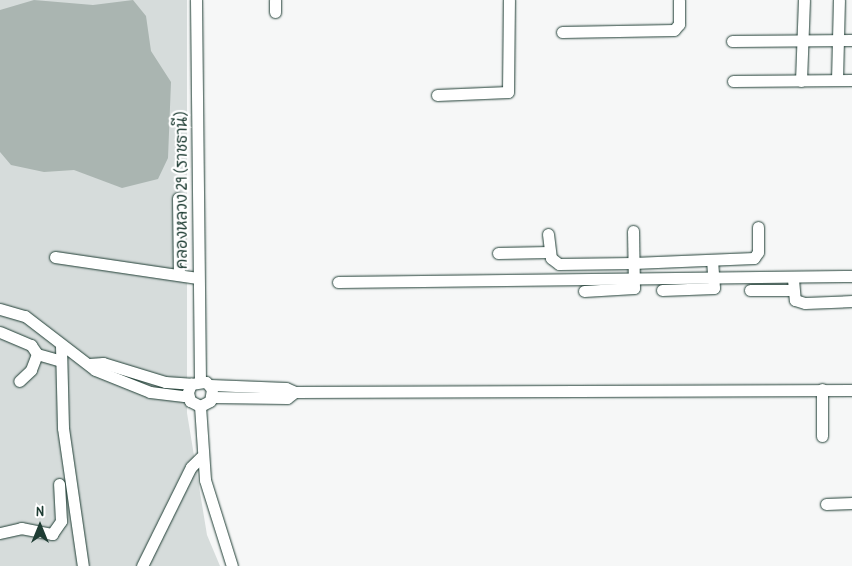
<!DOCTYPE html>
<meta charset="utf-8">
<style>
body{margin:0}
#map{position:relative;width:852px;height:566px;overflow:hidden;background:#f6f7f7;font-family:"Patrick Hand","Playpen Sans Thai",sans-serif}
div>[style]{position:absolute}
[style*='--x']{left:calc(var(--x)*1px);top:calc(var(--y)*1px);width:calc(var(--w)*1px);rotate:calc(var(--a)*1deg)}
.green>*{inset:0;background:#d6dcdb}
.water>*{inset:0;background:#aab5b1}
.roads{filter:drop-shadow(0 0 1px #1f3d34) drop-shadow(0 0 1px #1f3d34)}
.minor>*{height:11px;margin:-5.5px;padding:0 5.5px;transform-origin:5.5px;border-radius:5.5px;background:#fff}
span{translate:-50% -50%;white-space:nowrap;text-align:center;line-height:1.15;-webkit-text-stroke:4.5px #fff;paint-order:stroke}
.street-label{font-size:16px;color:#1f3d34}
.north{position:absolute;left:15px;top:501px;width:50px;height:50px;-webkit-text-stroke:4px #fff;paint-order:stroke;rotate:0deg;font-size:14px;font-weight:700;line-height:20px;text-align:center;color:#1f3d34}
.north::after{content:'';display:block;margin:auto;width:18px;height:22px;background:#1f3d34;clip-path:polygon(50% 0,100% 100%,50% 72%,0 100%)}
</style>
<div id="map">
<div class="green">
<i style="clip-path:polygon(0 0,187px 0,187px 413px,207px 535px,220px 566px,0 566px)"></i>
</div>
<div class="water">
<i style="clip-path:polygon(34px 0,93px 5px,133px 0,146px 16px,151px 51px,171px 82px,168px 158px,158px 179px,122px 188px,74px 170px,44px 172px,11px 165px,0 152px,0 10px)"></i>
</div>
<div class="roads">
<div class="minor">
<i style="--x:196;--y:0;--w:381;--a:89.4"></i>
<i style="--x:275;--y:12;--w:12;--a:-90"></i>
<i style="--x:562;--y:32;--w:112;--a:-1"></i>
<i style="--x:674;--y:30;--w:8;--a:-50"></i>
<i style="--x:679;--y:24;--w:24;--a:-90"></i>
<i style="--x:732;--y:41;--w:120;--a:-0.5"></i>
<i style="--x:837;--y:80;--w:80;--a:-88.6"></i>
<i style="--x:733;--y:81;--w:119;--a:-0.5"></i>
<i style="--x:801;--y:81;--w:81;--a:-87.9"></i>
<i style="--x:437;--y:95;--w:71;--a:-2.4"></i>
<i style="--x:508;--y:92;--w:92;--a:-89.4"></i>
<i style="--x:178;--y:198;--w:77;--a:89.3"></i>
<i style="--x:548;--y:234;--w:24;--a:83"></i>
<i style="--x:551;--y:258;--w:10;--a:37"></i>
<i style="--x:559;--y:264;--w:74;--a:-0.8"></i>
<i style="--x:633;--y:263;--w:121;--a:-2.4"></i>
<i style="--x:754;--y:258;--w:7;--a:-56"></i>
<i style="--x:758;--y:252;--w:25;--a:-90"></i>
<i style="--x:498;--y:253;--w:51;--a:-1.1"></i>
<i style="--x:55;--y:257;--w:144;--a:8.4"></i>
<i style="--x:793;--y:279;--w:21;--a:85"></i>
<i style="--x:795;--y:300;--w:10;--a:17"></i>
<i style="--x:805;--y:303;--w:47;--a:-2.4"></i>
<i style="--x:338;--y:282;--w:514;--a:-0.67"></i>
<i style="--x:662;--y:290;--w:52;--a:-2.2"></i>
<i style="--x:714;--y:288;--w:28;--a:-94"></i>
<i style="--x:750;--y:290;--w:43;--a:0"></i>
<i style="--x:584;--y:291;--w:50;--a:-3.4"></i>
<i style="--x:634;--y:288;--w:57;--a:-91"></i>
<i style="--x:0;--y:309;--w:26;--a:16"></i>
<i style="--x:25;--y:316;--w:88;--a:37.6"></i>
<i style="--x:95;--y:370;--w:59;--a:21.8"></i>
<i style="--x:150;--y:392;--w:38;--a:7"></i>
<i style="--x:0;--y:332;--w:34;--a:23"></i>
<i style="--x:31;--y:345;--w:11;--a:56"></i>
<i style="--x:37;--y:354;--w:17;--a:111"></i>
<i style="--x:31;--y:370;--w:16;--a:137"></i>
<i style="--x:61;--y:346;--w:82;--a:88.6"></i>
<i style="--x:63;--y:428;--w:139;--a:81.8"></i>
<i style="--x:37;--y:354;--w:25;--a:16"></i>
<i style="--x:89;--y:364;--w:14;--a:-4"></i>
<i style="--x:103;--y:363;--w:65;--a:17"></i>
<i style="--x:165;--y:382;--w:26;--a:4"></i>
<i style="--x:191;--y:384;--w:15;--a:-8"></i>
<i style="--x:206;--y:382;--w:9;--a:49"></i>
<i style="--x:212;--y:389;--w:12;--a:99"></i>
<i style="--x:210;--y:401;--w:11;--a:153"></i>
<i style="--x:200;--y:406;--w:11;--a:-153"></i>
<i style="--x:190;--y:401;--w:9;--a:-103"></i>
<i style="--x:188;--y:392;--w:9;--a:-69"></i>
<i style="--x:210;--y:385;--w:76;--a:2.3"></i>
<i style="--x:286;--y:388;--w:10;--a:24"></i>
<i style="--x:295;--y:392;--w:557;--a:-0.21"></i>
<i style="--x:212;--y:397;--w:75;--a:0.8"></i>
<i style="--x:287;--y:398;--w:10;--a:-37"></i>
<i style="--x:200;--y:406;--w:74;--a:86.1"></i>
<i style="--x:205;--y:480;--w:90;--a:72.6"></i>
<i style="--x:822;--y:436;--w:47;--a:-90"></i>
<i style="--x:826;--y:504;--w:26;--a:-2"></i>
<i style="--x:0;--y:533;--w:22;--a:-13"></i>
<i style="--x:21;--y:528;--w:32;--a:11"></i>
<i style="--x:52;--y:534;--w:16;--a:-55"></i>
<i style="--x:61;--y:521;--w:37;--a:-93"></i>
<i style="--x:142;--y:566;--w:110;--a:-63.7"></i>
<i style="--x:191;--y:467;--w:14;--a:-45"></i>
</div>
</div>
<div class="street-label">
<span style="left:181px;top:190px;rotate:-90deg">คลองหลวง 29 (ราชธานี)</span>
</div>
<div class="north">N</div>
</div>
